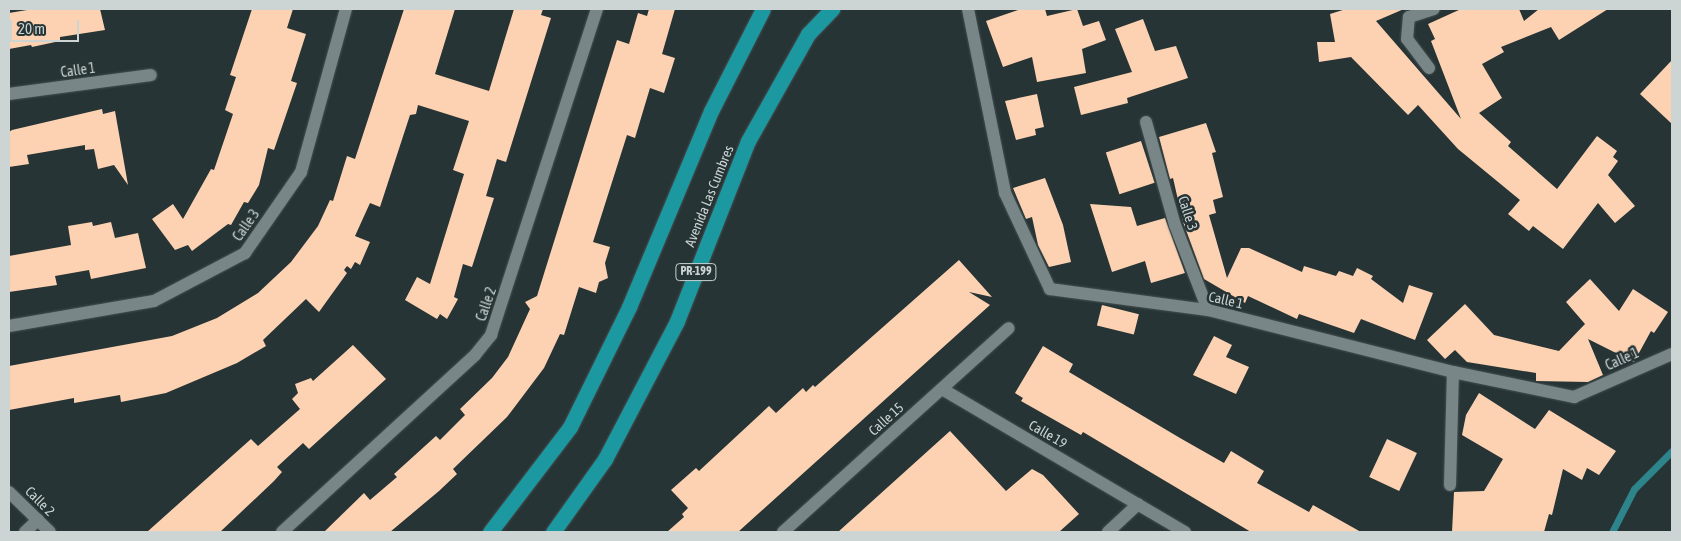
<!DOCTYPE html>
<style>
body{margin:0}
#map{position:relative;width:1681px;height:541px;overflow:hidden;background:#273435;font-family:"Asap Condensed",sans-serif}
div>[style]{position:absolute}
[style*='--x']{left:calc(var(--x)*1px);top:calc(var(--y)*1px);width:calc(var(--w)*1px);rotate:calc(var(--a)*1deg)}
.stream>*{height:7px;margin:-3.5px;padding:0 3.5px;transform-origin:3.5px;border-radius:3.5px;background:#2d848a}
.building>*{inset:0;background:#fdd2b2;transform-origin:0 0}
.roads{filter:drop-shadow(0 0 1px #454f50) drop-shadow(0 0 1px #454f50)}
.minor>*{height:12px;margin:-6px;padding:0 6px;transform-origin:6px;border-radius:6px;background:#788687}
.highway>*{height:15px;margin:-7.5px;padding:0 7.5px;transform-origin:7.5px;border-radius:7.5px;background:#1c98a1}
span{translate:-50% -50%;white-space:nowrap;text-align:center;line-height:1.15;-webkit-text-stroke:5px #273435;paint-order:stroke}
.shield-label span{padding:1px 4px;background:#273435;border:1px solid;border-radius:4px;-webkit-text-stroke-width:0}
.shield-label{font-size:12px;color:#ccd4d4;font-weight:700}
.street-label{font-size:14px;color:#ccd4d4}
.frame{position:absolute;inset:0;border:10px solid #ccd4d4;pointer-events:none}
.scale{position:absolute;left:10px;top:20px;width:69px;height:22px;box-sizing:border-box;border:2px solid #ccd4d4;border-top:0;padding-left:6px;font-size:15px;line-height:18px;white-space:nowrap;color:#ccd4d4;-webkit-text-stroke:4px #273435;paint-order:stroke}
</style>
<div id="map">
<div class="stream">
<i style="--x:1612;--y:532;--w:48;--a:-62.9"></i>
<i style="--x:1634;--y:489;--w:54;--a:-45"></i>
</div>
<div class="building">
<i style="clip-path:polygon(33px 9px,100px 9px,105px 30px,60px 37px,60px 41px,32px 47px,31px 45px,9px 49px,9px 13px)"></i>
<i style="clip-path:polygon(252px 9px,293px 9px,287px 28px,306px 34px,291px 81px,297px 83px,274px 150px,268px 148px,259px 185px,248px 203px,244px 202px,231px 225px,228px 224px,192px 251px,188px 245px,175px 250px,152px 219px,173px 204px,183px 219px,211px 169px,214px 170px,233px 114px,225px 110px,236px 77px,230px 75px)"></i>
<i style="clip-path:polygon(404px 9px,455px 9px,435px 74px,489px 91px,514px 9px,543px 9px,541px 15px,551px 18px,506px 162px,497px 159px,486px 196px,494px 198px,472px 267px,463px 264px,454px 297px,458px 299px,447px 319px,440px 314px,437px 319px,405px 300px,417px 277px,430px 284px,464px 174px,453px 170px,469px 121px,418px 105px,416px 114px,410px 115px,380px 207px,370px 203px,355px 236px,370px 242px,360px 265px,355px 262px,351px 269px,347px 266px,344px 270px,347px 273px,319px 312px,306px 299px,263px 340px,266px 346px,237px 363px,166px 393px,121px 402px,120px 395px,74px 403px,74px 398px,9px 410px,9px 366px,172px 336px,217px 318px,258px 293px,291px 262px,318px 226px,330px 200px,333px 201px,347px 156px,355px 159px)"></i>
<i style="clip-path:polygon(649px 9px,675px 9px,662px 54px,675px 58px,664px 93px,650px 88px,635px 138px,627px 135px,593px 242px,610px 247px,605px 263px,608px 278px,599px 282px,596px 293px,579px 287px,564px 335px,560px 334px,544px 368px,507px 417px,453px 469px,457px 474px,439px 491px,390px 532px,324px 532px,364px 493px,370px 500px,397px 477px,394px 474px,436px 436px,440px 440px,465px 415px,460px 409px,492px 378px,508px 357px,530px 309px,525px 302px,537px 296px,617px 40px,629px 44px,638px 13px,647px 16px)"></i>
<i style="clip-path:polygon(1021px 9px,1045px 9px,1047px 16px,1077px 9px,1083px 26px,1099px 21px,1106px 40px,1082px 49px,1086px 73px,1037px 82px,1032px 57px,1003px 67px,986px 21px)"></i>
<i style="clip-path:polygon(1346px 9px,1404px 9px,1376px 21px,1461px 119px,1431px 41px,1435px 39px,1428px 24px,1461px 9px,1519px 9px,1524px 21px,1539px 9px,1608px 9px,1559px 40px,1551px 27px,1501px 47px,1504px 52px,1482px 64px,1502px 98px,1479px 113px,1511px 142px,1508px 146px,1557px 189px,1597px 136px,1617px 151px,1613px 157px,1618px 161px,1608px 175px,1635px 206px,1615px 223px,1598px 203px,1563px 249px,1533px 226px,1529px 231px,1508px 214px,1520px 200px,1458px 149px,1418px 105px,1408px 115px,1351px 57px,1319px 62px,1317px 42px,1335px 42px,1330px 14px)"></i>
<i style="clip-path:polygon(1143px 19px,1155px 51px,1176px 46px,1188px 78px,1127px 98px,1128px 103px,1081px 115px,1074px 87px,1132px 72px,1115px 29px)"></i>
<i style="clip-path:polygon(1672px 60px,1672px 124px,1640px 94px)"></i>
<i style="clip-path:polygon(1037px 94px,1044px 127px,1035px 129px,1036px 135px,1016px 140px,1005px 101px)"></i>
<i style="clip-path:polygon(102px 109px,103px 114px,115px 111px,128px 185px,114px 165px,98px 169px,94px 149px,85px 150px,85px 145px,27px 155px,29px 164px,9px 167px,9px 132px,12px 130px)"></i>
<i style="clip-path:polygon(1206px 123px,1216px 152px,1212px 153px,1223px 197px,1213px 200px,1216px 213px,1209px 215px,1227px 278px,1241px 248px,1249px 248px,1302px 272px,1304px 266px,1336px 276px,1339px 271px,1353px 276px,1357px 268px,1373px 276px,1371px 279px,1403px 303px,1409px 285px,1433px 293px,1415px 340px,1361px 319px,1354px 333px,1299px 314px,1297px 319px,1248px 296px,1245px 303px,1204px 279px,1183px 222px,1173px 178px,1170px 179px,1159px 137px)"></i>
<i style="left:1141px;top:141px;width:44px;height:37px;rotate:72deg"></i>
<i style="clip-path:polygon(1045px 178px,1063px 225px,1071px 262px,1049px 267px,1038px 245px,1032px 217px,1026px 219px,1013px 188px)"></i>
<i style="clip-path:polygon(1090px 204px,1131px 207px,1137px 226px,1165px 218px,1185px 273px,1151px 283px,1145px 261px,1112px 272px)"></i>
<i style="clip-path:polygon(92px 222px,93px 226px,111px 222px,115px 238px,138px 233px,146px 268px,91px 279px,89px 270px,55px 276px,57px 285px,9px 292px,9px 256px,71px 245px,68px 226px)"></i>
<i style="clip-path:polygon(959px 260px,992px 297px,969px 292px,990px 305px,738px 532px,667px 532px,684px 517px,682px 514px,688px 508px,671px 490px,696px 468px,699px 471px,769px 406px,776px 413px,803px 388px,806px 392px,813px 385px,815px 387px)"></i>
<i style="clip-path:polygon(1590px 279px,1619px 311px,1633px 289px,1668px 312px,1654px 333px,1651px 331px,1634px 362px,1588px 339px,1603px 375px,1588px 382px,1536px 381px,1536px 373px,1467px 362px,1455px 350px,1445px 359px,1427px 340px,1465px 304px,1494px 335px,1559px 351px,1585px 324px,1566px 302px)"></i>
<i style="left:1102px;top:305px;width:38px;height:21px;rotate:14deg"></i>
<i style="clip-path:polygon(1214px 336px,1232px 345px,1226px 357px,1249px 367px,1236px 394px,1193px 375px)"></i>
<i style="clip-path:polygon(353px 345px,386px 379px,309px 449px,303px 443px,277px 467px,282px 472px,274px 481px,220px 532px,147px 532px,251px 439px,258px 446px,300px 409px,292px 399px,298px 393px,295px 384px,311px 378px,313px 381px)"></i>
<i style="clip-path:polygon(1043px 346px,1073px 364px,1069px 372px,1180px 438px,1224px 463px,1231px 451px,1264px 471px,1257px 483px,1309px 512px,1313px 505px,1361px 532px,1251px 532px,1083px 432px,1081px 435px,1021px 401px,1023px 398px,1015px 393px)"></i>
<i style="clip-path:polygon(1479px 393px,1535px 429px,1549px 410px,1616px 451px,1599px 475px,1587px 468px,1582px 480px,1563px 469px,1552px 515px,1549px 514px,1544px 532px,1452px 532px,1454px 492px,1484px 491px,1503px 459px,1462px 435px,1466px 415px)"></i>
<i style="clip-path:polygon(950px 431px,1006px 491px,1032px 469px,1043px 475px,1079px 514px,1059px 532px,838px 532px)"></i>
<i style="left:1387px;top:439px;width:33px;height:42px;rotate:25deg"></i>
</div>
<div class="roads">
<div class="minor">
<i style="--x:968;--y:9;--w:188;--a:78.6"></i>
<i style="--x:1005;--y:193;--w:106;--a:64.9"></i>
<i style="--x:1050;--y:289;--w:159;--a:7.6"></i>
<i style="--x:1208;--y:310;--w:253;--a:14.2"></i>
<i style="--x:1453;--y:372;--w:124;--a:11.7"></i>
<i style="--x:1574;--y:397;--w:107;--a:-23.7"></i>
<i style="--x:1429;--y:68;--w:36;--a:-127"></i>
<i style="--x:1407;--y:39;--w:22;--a:-85"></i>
<i style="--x:1409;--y:17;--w:26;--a:-18"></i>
<i style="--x:9;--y:94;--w:143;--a:-7.6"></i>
<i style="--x:1146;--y:122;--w:107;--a:74.3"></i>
<i style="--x:1175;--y:225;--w:91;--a:68.8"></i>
<i style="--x:9;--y:326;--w:147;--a:-9.8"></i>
<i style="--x:154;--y:301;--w:103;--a:-27.8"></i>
<i style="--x:245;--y:253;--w:98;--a:-55.3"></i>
<i style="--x:301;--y:172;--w:169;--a:-74.6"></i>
<i style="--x:942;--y:389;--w:282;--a:30.5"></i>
<i style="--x:1450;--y:485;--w:113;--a:-88.5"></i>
<i style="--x:9;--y:492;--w:57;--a:44.3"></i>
<i style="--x:25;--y:532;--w:18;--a:-43"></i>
<i style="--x:282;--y:532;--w:262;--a:-42.5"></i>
<i style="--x:475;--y:355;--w:26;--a:-51"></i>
<i style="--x:491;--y:335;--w:343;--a:-72"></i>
<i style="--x:783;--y:532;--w:304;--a:-42.1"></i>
<i style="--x:1108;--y:532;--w:41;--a:-43"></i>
</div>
<div class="highway">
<i style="--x:490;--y:532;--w:132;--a:-52.7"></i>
<i style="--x:570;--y:427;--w:134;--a:-63.8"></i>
<i style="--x:629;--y:307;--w:212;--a:-67.3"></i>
<i style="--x:711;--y:111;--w:114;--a:-63"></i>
<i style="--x:553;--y:532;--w:90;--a:-54.5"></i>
<i style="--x:605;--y:459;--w:156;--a:-62.4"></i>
<i style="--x:677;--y:321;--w:193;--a:-68.5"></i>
<i style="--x:748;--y:141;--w:123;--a:-60.7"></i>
<i style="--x:808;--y:34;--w:35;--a:-46"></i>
</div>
</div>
<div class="shield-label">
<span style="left:696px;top:272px">PR-199</span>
</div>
<div class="street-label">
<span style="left:78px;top:70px;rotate:-8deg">Calle 1</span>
<span style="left:709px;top:196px;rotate:-68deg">Avenida Las Cumbres</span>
<span style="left:1188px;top:213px;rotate:72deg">Calle 3</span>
<span style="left:246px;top:225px;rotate:-55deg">Calle 3</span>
<span style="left:1226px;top:300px;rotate:13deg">Calle 1</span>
<span style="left:486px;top:304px;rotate:-71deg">Calle 2</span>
<span style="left:1622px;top:359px;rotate:-24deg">Calle 1</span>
<span style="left:886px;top:419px;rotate:-42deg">Calle 15</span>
<span style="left:1048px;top:434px;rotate:30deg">Calle 19</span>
<span style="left:40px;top:501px;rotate:45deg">Calle 2</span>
</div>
<div class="frame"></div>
<div class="scale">20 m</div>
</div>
